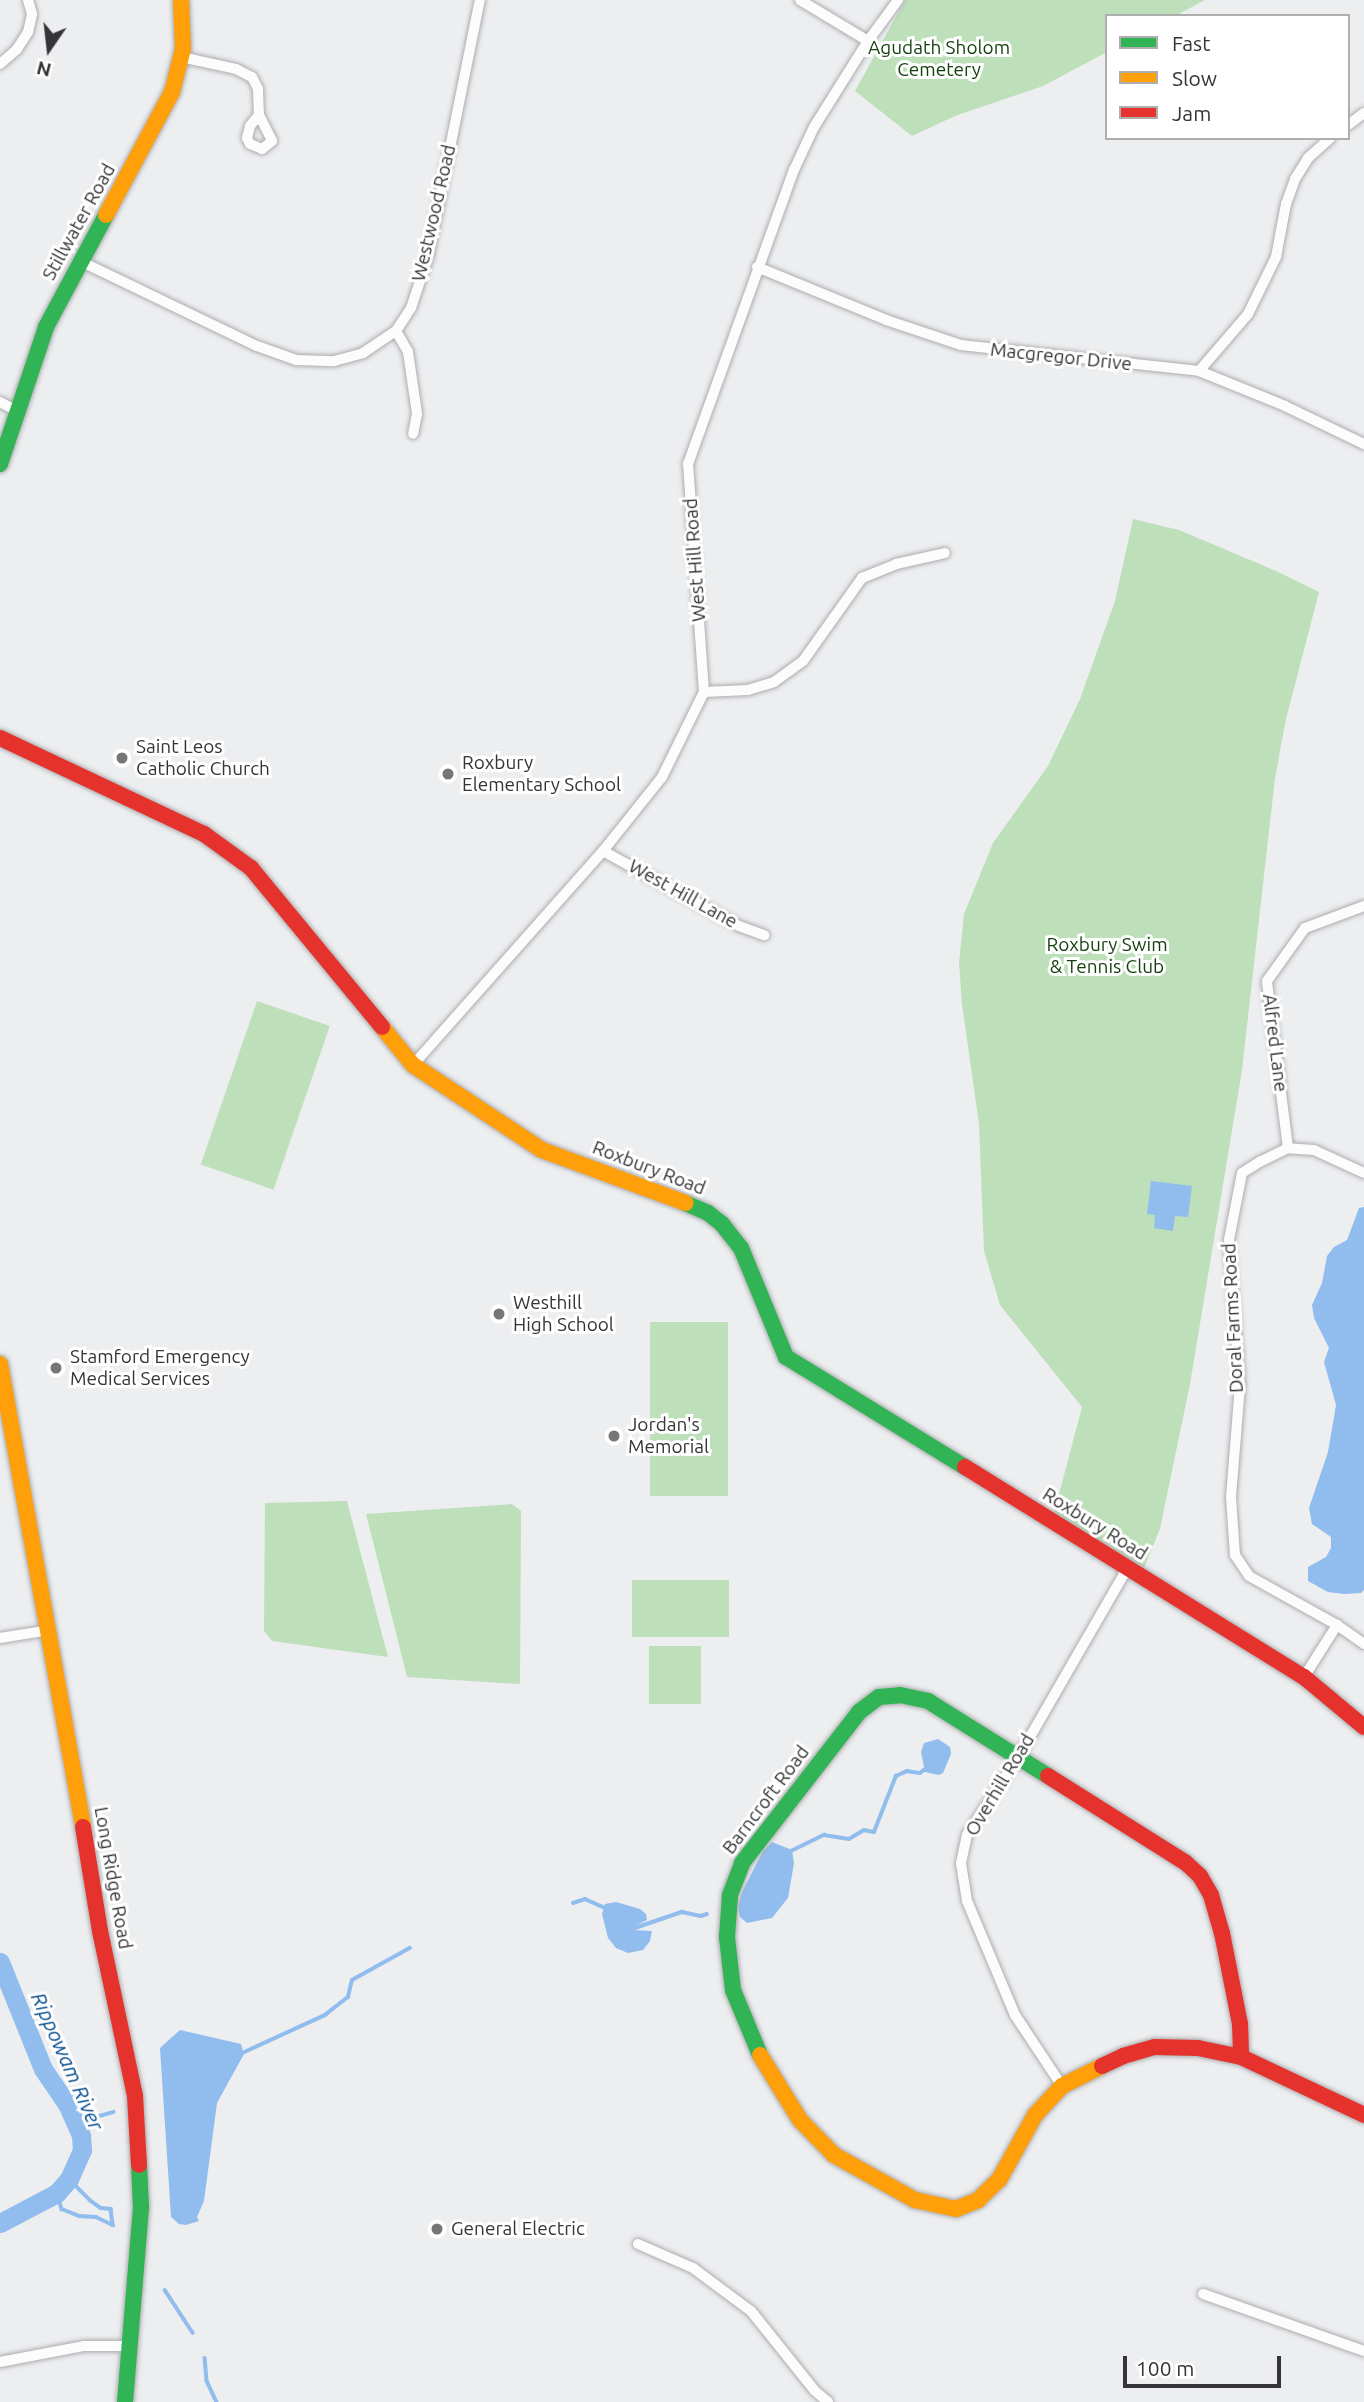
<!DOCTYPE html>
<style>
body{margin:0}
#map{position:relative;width:1364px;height:2402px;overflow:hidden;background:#edeef0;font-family:Ubuntu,sans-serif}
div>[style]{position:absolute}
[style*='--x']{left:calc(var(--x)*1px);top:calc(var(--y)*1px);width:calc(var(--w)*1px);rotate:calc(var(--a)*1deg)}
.green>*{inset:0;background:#bddfba;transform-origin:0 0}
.water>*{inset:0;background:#90bcee}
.stream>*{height:3.5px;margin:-1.75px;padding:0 1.75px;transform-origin:1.75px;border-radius:1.75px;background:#90bcee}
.river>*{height:19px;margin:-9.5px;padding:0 9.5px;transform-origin:9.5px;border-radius:9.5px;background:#90bcee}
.roads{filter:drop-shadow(0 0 2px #adadaf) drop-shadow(0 0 2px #adadaf)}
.street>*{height:10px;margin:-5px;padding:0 5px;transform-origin:5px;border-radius:5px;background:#fcfcfd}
.fast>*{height:16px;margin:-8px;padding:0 8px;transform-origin:8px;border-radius:8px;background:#30b455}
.slow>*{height:16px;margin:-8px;padding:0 8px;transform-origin:8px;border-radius:8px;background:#ff9f0a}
.jam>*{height:16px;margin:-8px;padding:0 8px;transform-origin:8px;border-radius:8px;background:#e5322d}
.dots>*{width:19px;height:19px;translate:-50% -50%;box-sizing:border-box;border:4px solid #fff;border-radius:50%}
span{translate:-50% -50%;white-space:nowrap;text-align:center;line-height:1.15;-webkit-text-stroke:6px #fff;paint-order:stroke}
.park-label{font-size:19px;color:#133f0d}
.street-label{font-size:19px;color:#353537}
.poi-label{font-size:19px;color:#353537}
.left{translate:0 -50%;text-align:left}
.water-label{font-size:21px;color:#064e8d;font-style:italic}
.legend{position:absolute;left:1105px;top:14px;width:245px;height:126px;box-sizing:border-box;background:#fff;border:2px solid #aeaeaf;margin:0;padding:9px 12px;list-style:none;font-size:21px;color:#353537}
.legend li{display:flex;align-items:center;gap:14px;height:35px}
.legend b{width:35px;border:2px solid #aeaeaf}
.north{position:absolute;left:14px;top:14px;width:70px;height:70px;-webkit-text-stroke:5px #fff;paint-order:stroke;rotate:194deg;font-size:19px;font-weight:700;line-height:28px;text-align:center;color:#353537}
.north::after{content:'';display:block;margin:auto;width:24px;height:32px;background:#353537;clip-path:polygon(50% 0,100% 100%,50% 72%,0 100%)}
.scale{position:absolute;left:1123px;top:2356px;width:158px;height:32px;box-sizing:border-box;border:4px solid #353537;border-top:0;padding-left:9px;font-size:21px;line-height:24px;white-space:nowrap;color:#353537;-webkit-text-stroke:5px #fff;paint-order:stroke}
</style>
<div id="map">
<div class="green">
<i style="clip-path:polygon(905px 0,1205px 0,1175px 16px,1107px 16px,1107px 52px,1043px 86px,955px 116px,912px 136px,855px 91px)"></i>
<i style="clip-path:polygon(1133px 519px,1179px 530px,1276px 571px,1319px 592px,1286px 719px,1275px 778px,1242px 1070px,1190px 1384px,1160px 1529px,1144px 1568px,1054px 1513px,1082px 1407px,1000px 1305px,984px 1251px,979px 1124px,962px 1004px,959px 963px,964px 914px,993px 843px,1048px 766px,1080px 699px,1115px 601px)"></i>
<i style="left:257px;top:1001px;width:77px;height:173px;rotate:19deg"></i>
<i style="left:650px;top:1322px;width:78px;height:174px"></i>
<i style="clip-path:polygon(347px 1501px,388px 1657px,272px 1641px,264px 1631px,265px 1503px)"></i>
<i style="clip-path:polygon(512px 1504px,521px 1511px,520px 1684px,407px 1677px,366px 1514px)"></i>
<i style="left:632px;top:1580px;width:97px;height:57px"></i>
<i style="left:649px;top:1646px;width:52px;height:58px"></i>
</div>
<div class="water">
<i style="clip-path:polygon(1151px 1181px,1192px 1186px,1188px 1217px,1175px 1216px,1173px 1231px,1154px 1228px,1155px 1215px,1147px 1214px)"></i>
<i style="clip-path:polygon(1364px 1207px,1364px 1590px,1361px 1593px,1344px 1594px,1328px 1592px,1308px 1581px,1308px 1567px,1326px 1557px,1331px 1548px,1331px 1537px,1312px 1524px,1309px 1508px,1328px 1452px,1336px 1405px,1324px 1362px,1329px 1348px,1314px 1318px,1312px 1305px,1322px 1283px,1327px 1256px,1334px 1247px,1347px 1240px,1359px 1208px)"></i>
<i style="clip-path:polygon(938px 1739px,950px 1747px,951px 1754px,943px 1773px,939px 1775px,925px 1772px,921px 1752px,924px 1743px)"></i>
<i style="clip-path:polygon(772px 1842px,792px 1850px,794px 1863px,788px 1898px,772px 1918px,747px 1923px,740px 1917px,738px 1907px,742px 1892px,763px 1851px)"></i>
<i style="clip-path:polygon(616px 1902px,640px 1909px,646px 1914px,647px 1920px,637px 1925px,634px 1930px,652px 1931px,650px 1941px,643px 1950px,628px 1953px,616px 1948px,608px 1938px,602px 1914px,605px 1904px)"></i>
<i style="clip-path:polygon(180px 2030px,241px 2044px,244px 2054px,217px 2103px,204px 2201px,197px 2217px,199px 2221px,186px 2225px,179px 2224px,171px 2217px,160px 2048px)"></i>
</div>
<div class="stream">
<i style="--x:791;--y:1851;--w:37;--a:-26"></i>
<i style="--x:824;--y:1835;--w:25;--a:9"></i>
<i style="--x:849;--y:1839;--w:17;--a:-31"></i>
<i style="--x:864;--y:1830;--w:10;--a:11"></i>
<i style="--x:874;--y:1832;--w:60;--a:-68.6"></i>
<i style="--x:896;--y:1776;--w:12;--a:-24"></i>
<i style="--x:907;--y:1771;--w:13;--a:9"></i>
<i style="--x:920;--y:1773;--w:5;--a:-37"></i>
<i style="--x:573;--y:1903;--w:13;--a:-18"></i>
<i style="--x:585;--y:1899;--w:24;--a:24"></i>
<i style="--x:632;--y:1929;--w:53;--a:-18.8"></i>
<i style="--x:682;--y:1912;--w:19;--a:12"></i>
<i style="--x:701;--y:1916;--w:6;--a:-18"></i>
<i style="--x:240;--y:2054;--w:94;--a:-24.6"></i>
<i style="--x:325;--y:2015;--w:29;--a:-38"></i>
<i style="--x:348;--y:1997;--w:17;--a:-77"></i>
<i style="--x:352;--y:1980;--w:66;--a:-28.9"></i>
<i style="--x:75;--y:2123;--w:40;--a:-16"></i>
<i style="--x:69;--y:2179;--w:31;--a:45"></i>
<i style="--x:91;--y:2201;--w:12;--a:35"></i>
<i style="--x:101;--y:2208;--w:10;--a:6"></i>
<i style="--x:111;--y:2209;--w:16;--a:83"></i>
<i style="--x:57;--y:2193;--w:17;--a:73"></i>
<i style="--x:62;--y:2209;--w:18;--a:22"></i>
<i style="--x:79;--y:2216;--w:17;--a:3"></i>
<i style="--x:96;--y:2217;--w:19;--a:25"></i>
<i style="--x:165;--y:2290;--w:51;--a:56.9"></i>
<i style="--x:205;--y:2358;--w:23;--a:85"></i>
<i style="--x:207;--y:2381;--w:23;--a:65"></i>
</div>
<div class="river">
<i style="--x:0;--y:1962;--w:115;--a:68.1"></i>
<i style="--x:43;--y:2069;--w:42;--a:55.6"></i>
<i style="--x:67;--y:2104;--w:35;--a:66"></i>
<i style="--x:81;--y:2136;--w:14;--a:86"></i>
<i style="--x:82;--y:2150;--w:32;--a:114"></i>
<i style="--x:69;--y:2179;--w:18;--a:131"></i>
<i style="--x:57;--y:2193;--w:64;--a:152.2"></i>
</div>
<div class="roads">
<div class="street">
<i style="--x:800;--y:0;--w:79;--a:31.1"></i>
<i style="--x:181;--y:57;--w:56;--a:12.3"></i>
<i style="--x:236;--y:69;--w:18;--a:27"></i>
<i style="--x:252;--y:77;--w:13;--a:63"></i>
<i style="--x:258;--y:89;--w:26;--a:88"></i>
<i style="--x:259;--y:115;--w:29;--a:63"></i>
<i style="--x:272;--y:141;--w:13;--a:141"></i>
<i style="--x:262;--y:149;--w:13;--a:-157"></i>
<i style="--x:250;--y:144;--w:7;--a:-117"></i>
<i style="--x:247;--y:138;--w:12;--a:-76"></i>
<i style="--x:250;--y:126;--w:14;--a:-51"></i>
<i style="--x:0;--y:64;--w:23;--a:-41"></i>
<i style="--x:17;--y:49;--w:20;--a:-57"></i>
<i style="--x:28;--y:32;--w:18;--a:-77"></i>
<i style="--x:32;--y:14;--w:15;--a:-106"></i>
<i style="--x:1348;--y:125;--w:20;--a:-37"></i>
<i style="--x:80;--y:261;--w:196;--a:25.7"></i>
<i style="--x:257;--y:346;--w:41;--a:19.7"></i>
<i style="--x:296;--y:360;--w:38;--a:2"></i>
<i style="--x:334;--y:361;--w:30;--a:-15"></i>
<i style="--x:363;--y:353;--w:40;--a:-34"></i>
<i style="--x:396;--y:331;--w:27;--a:-57"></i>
<i style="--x:411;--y:308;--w:54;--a:-71.6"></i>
<i style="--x:428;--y:257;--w:262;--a:-78.6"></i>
<i style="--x:757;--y:267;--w:139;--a:22.3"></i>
<i style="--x:886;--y:320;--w:79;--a:18.4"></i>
<i style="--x:961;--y:345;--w:239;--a:6.2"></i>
<i style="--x:1199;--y:371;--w:93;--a:22.1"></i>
<i style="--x:1285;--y:406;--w:88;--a:25.7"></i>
<i style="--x:396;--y:331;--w:24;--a:60"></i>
<i style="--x:408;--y:352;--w:63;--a:81.7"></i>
<i style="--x:417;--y:414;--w:20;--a:101"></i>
<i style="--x:1199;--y:371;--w:75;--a:-49.3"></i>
<i style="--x:1248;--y:314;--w:64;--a:-63.8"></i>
<i style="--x:1276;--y:257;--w:54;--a:-79.3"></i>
<i style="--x:1286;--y:204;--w:27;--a:-70"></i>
<i style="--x:1295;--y:179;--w:25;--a:-58"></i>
<i style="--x:1308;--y:158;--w:30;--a:-42"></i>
<i style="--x:0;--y:402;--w:19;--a:28"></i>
<i style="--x:704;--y:692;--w:44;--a:-2.6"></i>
<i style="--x:748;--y:690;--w:27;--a:-17"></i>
<i style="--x:774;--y:682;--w:36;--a:-36"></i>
<i style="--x:803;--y:661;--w:102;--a:-54.6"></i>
<i style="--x:862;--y:578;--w:37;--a:-22"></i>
<i style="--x:896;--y:564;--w:50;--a:-12.7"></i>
<i style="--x:603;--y:851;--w:155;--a:28.9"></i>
<i style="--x:739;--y:926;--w:27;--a:20"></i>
<i style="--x:413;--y:1065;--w:286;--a:-48.4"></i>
<i style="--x:603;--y:851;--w:95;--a:-51.4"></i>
<i style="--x:662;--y:777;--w:95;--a:-63.7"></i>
<i style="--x:704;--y:692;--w:229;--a:-94"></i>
<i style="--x:688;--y:464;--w:313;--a:-70.2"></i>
<i style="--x:794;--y:170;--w:47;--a:-65.1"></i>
<i style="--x:814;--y:127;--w:102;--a:-57.9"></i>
<i style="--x:868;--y:41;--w:51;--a:-53.8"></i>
<i style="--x:1288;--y:1148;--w:168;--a:-97.2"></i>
<i style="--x:1267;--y:981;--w:65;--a:-54.4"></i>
<i style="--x:1305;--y:928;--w:63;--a:-20.4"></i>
<i style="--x:1364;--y:1173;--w:55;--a:-155.3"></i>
<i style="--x:1314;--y:1150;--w:26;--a:-176"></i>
<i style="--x:1288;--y:1148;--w:30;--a:154"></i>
<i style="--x:1261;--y:1161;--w:22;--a:148"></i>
<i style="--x:1242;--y:1173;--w:68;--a:101"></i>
<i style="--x:1229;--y:1240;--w:145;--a:85.7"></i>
<i style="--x:1240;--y:1385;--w:112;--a:94.6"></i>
<i style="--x:1231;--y:1497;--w:58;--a:86.1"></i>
<i style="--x:1235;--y:1555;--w:25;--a:56"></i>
<i style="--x:1249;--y:1576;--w:101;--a:29.1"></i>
<i style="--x:1337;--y:1625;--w:33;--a:35"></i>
<i style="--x:0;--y:1638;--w:51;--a:-9.1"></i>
<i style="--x:1304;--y:1677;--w:62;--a:-57.6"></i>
<i style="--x:1062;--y:2086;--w:85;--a:-123.5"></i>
<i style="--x:1015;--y:2015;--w:124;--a:-112.8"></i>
<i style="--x:967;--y:1901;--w:38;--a:-99"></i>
<i style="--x:961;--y:1863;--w:29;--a:-78"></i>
<i style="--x:967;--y:1835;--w:95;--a:-56.6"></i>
<i style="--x:1019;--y:1756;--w:216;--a:-60"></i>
<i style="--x:638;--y:2244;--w:60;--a:23.6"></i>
<i style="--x:693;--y:2268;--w:72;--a:36.6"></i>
<i style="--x:751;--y:2311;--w:102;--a:51.3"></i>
<i style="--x:815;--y:2391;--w:17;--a:40"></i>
<i style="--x:1203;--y:2294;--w:171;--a:19.5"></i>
<i style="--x:0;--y:2362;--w:86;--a:-10.8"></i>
<i style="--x:84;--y:2346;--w:46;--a:0"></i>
</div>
<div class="fast">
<i style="--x:0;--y:464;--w:145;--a:-71.4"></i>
<i style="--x:46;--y:327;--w:127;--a:-61.8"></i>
<i style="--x:685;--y:1203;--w:25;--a:23"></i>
<i style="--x:708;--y:1213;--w:18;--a:38"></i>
<i style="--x:722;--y:1224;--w:31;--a:52"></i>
<i style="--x:741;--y:1248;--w:118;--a:67.6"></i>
<i style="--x:786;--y:1357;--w:210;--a:31.6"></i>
<i style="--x:760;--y:2055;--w:70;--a:-112.6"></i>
<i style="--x:733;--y:1990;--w:53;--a:-96.5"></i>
<i style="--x:727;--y:1937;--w:42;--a:-85.9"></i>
<i style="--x:730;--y:1895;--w:34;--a:-69"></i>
<i style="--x:742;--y:1863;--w:191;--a:-52.2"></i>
<i style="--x:859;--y:1712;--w:25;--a:-37"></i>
<i style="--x:879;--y:1697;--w:21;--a:-5"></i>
<i style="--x:900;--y:1695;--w:29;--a:12"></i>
<i style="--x:928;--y:1701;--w:142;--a:32"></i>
<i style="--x:125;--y:2402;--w:196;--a:-85.3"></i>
<i style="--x:141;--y:2207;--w:42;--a:-92.7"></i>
</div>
<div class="slow">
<i style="--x:106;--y:215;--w:140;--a:-61.8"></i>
<i style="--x:172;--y:92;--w:44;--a:-75.7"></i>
<i style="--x:183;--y:49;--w:49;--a:-92.3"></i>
<i style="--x:382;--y:1027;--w:49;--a:50.8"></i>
<i style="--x:413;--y:1065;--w:154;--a:33.4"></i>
<i style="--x:542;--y:1150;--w:153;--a:20.3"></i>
<i style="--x:0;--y:1364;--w:470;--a:79.8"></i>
<i style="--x:760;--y:2055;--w:76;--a:58.4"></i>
<i style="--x:800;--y:2120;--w:49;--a:45.8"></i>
<i style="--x:834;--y:2155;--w:93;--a:29.1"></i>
<i style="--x:915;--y:2200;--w:42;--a:12.4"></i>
<i style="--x:956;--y:2209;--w:24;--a:-22"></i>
<i style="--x:978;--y:2200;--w:29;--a:-44"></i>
<i style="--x:999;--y:2180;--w:74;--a:-61"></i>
<i style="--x:1035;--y:2115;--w:40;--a:-47"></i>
<i style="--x:1062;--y:2086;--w:45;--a:-26.6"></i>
</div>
<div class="jam">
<i style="--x:0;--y:738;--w:225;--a:25.2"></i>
<i style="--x:204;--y:834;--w:58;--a:35.9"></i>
<i style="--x:251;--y:868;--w:206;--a:50.5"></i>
<i style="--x:965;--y:1467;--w:399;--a:31.8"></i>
<i style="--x:1304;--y:1677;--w:78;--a:39.8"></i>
<i style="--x:1048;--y:1776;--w:163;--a:32.2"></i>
<i style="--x:1186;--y:1863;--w:19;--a:43"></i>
<i style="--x:1200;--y:1876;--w:22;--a:60"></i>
<i style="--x:1211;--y:1895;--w:40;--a:74"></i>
<i style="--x:1222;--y:1933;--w:93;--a:78.8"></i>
<i style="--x:1240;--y:2024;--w:33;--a:88"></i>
<i style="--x:83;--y:1827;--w:105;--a:80.7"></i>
<i style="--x:100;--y:1931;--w:169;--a:78"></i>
<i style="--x:135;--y:2096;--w:69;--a:86.7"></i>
<i style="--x:1102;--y:2066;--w:23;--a:-25"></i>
<i style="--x:1123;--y:2056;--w:33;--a:-16"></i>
<i style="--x:1155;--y:2047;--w:43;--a:1.3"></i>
<i style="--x:1198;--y:2048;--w:44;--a:11.8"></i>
<i style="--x:1241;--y:2057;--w:136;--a:25.2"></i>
</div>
</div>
<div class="dots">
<i style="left:122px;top:758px;background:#757678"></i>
<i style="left:448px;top:774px;background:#757678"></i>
<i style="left:499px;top:1314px;background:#757678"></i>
<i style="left:56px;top:1368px;background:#757678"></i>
<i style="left:614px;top:1436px;background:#757678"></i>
<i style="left:437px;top:2229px;background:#757678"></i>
</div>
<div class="park-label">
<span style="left:939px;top:59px">Agudath Sholom<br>Cemetery</span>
<span style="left:1107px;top:956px">Roxbury Swim<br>&amp; Tennis Club</span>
</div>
<div class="street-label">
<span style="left:434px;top:213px;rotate:-77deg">Westwood Road</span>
<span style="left:79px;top:222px;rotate:-61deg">Stillwater Road</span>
<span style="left:1061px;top:357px;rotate:6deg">Macgregor Drive</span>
<span style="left:695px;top:560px;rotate:-94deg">West Hill Road</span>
<span style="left:683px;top:894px;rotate:29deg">West Hill Lane</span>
<span style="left:1275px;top:1043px;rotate:83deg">Alfred Lane</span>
<span style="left:649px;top:1168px;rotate:21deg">Roxbury Road</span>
<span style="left:1233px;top:1318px;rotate:-93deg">Doral Farms Road</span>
<span style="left:1095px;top:1524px;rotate:32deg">Roxbury Road</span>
<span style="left:1000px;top:1785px;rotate:-59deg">Overhill Road</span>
<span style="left:766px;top:1800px;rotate:-53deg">Barncroft Road</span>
<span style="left:113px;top:1878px;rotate:80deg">Long Ridge Road</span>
</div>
<div class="poi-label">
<span class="left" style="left:136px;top:758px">Saint Leos<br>Catholic Church</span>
<span class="left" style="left:462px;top:774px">Roxbury<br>Elementary School</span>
<span class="left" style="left:513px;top:1314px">Westhill<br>High School</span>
<span class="left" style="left:70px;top:1368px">Stamford Emergency<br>Medical Services</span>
<span class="left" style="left:628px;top:1436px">Jordan's<br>Memorial</span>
<span class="left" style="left:451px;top:2229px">General Electric</span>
</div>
<div class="water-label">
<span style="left:68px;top:2061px;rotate:66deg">Rippowam River</span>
</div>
<ul class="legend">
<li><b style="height:9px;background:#30b455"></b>Fast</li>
<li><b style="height:9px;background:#ff9f0a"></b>Slow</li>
<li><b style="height:9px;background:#e5322d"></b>Jam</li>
</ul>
<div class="north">N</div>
<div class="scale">100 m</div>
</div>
